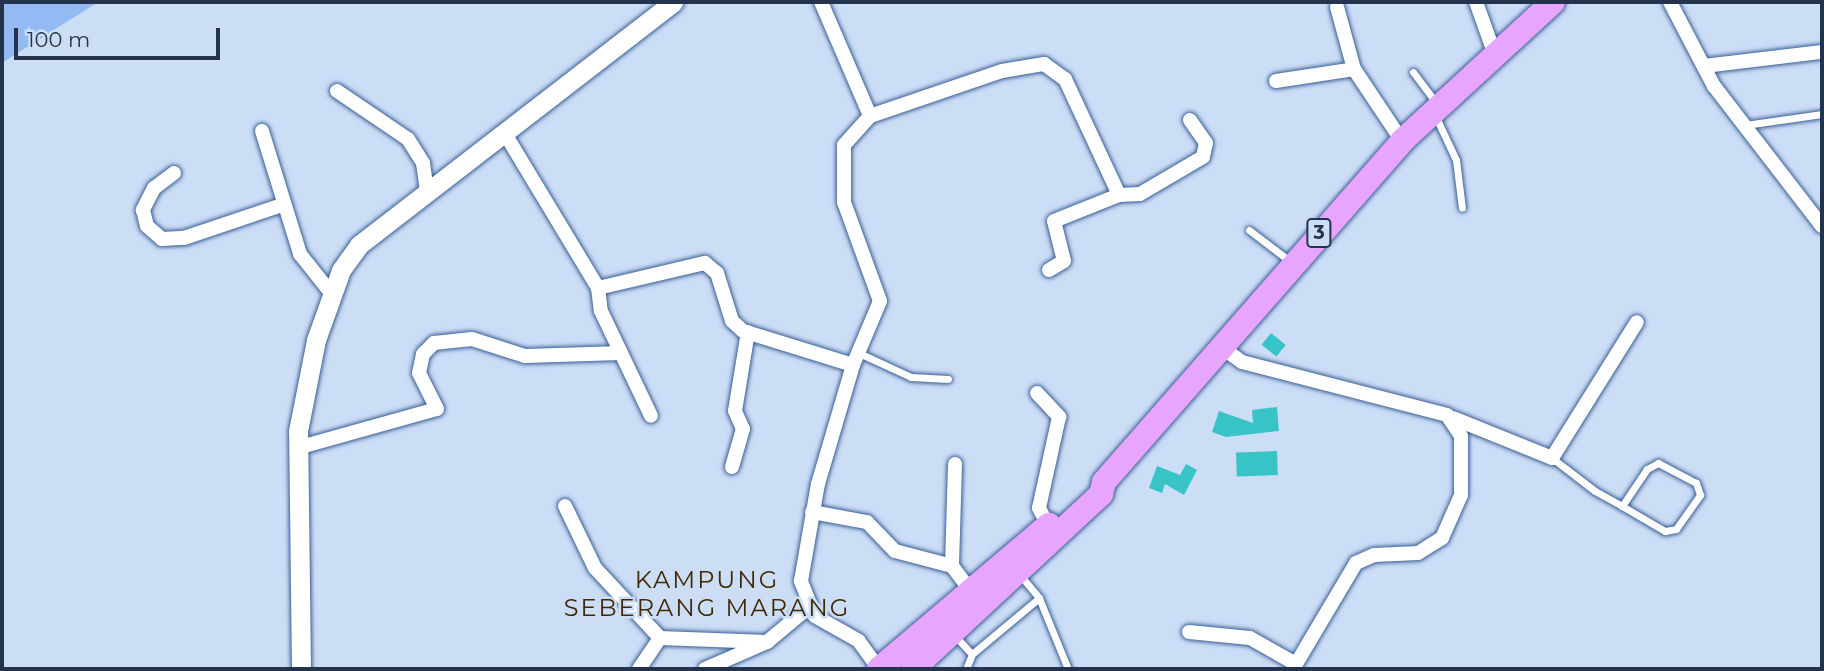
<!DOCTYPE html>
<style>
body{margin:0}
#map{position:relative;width:1824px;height:671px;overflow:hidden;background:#ccddf6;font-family:Montserrat,sans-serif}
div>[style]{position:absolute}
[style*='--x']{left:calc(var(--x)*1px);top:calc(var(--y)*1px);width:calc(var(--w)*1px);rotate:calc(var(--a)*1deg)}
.water>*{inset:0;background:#93baf3}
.building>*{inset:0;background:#38c4c7;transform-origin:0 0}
.roads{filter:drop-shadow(0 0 2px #395f96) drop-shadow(0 0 2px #395f96)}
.lane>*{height:7px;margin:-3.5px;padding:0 3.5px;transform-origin:3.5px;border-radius:3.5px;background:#fff}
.street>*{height:14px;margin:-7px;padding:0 7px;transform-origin:7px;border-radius:7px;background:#fff}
.secondary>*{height:19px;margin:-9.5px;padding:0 9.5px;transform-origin:9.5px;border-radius:9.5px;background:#fff}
.highway>*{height:24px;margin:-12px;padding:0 12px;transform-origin:12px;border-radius:12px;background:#e7a5fd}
span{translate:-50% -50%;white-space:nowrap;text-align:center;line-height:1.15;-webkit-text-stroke:5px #ccddf6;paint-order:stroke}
.shield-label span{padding:2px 5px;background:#ccddf6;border:2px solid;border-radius:5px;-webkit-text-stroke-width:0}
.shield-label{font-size:19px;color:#22334b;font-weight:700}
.quarter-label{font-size:24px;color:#3e2903;letter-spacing:2px}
.frame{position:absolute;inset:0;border:4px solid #22334b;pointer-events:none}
.scale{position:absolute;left:14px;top:28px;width:206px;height:32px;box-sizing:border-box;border:4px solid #22334b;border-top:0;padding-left:9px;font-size:21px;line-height:24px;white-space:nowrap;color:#22334b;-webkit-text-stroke:5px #ccddf6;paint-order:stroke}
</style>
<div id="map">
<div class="water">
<i style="clip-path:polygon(2px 2px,98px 2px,2px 63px)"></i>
</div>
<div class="building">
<i style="left:1271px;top:333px;width:19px;height:15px;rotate:39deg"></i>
<i style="clip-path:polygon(1277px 407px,1279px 431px,1226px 437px,1212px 432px,1219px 411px,1253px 423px,1252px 410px)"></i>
<i style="left:1277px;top:451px;width:24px;height:41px;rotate:88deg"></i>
<i style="clip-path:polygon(1186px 464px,1197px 470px,1184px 495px,1165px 484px,1162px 493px,1149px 488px,1157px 466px,1180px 475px)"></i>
</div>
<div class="roads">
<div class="lane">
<i style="--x:1413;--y:72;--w:39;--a:53"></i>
<i style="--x:1435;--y:115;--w:50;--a:65"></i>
<i style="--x:1456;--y:160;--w:48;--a:82.9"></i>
<i style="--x:1745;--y:125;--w:78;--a:-8.1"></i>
<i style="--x:1249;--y:230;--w:53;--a:37.3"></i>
<i style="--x:859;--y:353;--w:57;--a:24.8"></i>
<i style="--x:911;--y:377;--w:37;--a:3"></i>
<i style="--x:1552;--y:458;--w:54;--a:37.5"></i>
<i style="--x:1595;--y:491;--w:31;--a:29"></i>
<i style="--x:1622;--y:506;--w:50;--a:30.2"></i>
<i style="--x:1665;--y:531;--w:11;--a:-10"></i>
<i style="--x:1676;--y:529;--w:42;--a:-54.8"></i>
<i style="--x:1700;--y:495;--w:13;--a:-108"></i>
<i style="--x:1696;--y:483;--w:43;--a:-152.2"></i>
<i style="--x:1658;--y:463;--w:13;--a:151"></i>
<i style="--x:1647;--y:469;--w:45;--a:124"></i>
<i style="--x:1020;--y:575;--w:30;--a:50"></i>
<i style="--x:1039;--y:598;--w:77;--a:67.8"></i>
<i style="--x:956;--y:637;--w:23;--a:47"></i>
<i style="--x:966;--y:669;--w:16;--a:-68"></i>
<i style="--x:972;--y:654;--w:87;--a:-39.9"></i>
</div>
<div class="street">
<i style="--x:821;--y:2;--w:124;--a:66.7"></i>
<i style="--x:1476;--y:2;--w:56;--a:70.3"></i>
<i style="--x:1670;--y:2;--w:95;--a:62.4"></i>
<i style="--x:1714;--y:86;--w:177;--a:52.4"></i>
<i style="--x:1337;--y:7;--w:64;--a:74.7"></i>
<i style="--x:1354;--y:69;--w:87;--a:56.3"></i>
<i style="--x:1704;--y:66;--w:119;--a:-6.8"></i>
<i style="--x:1276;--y:81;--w:79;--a:-8.7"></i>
<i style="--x:337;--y:91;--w:86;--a:34.1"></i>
<i style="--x:408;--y:139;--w:28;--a:58"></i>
<i style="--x:423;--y:163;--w:28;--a:82"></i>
<i style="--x:262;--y:131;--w:129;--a:72.8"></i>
<i style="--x:300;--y:254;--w:50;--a:51.5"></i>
<i style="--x:504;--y:132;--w:182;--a:58.9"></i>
<i style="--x:598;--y:288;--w:110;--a:-13.2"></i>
<i style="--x:705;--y:263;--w:16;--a:40"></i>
<i style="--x:717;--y:273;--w:50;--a:72.6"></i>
<i style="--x:732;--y:321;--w:15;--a:42"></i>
<i style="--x:743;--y:331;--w:115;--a:17.2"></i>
<i style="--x:174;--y:173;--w:25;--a:143"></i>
<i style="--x:154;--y:188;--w:25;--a:117"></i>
<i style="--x:143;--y:210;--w:16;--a:76"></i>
<i style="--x:147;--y:226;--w:20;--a:41"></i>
<i style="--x:162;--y:239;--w:22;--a:-3"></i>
<i style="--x:184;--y:238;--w:103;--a:-18.6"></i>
<i style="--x:1049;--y:270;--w:17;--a:-31"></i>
<i style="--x:1064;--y:261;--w:41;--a:-104"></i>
<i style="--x:1054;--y:221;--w:70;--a:-21.8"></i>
<i style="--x:1119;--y:195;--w:21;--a:-3"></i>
<i style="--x:1140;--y:194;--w:73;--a:-30.4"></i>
<i style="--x:1203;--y:157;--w:14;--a:-78"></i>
<i style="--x:1206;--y:143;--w:28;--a:-125"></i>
<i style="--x:598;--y:288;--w:23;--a:83"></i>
<i style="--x:601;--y:311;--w:116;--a:64.5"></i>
<i style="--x:1224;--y:349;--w:22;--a:36"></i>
<i style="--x:1242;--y:362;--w:212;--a:14.5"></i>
<i style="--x:1447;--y:415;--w:25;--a:56"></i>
<i style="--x:1461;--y:436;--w:59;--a:90"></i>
<i style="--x:1461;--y:495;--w:47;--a:113.8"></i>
<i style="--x:1442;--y:538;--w:28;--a:148"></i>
<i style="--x:1418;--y:553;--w:44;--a:177.4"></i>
<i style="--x:1374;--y:555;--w:20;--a:156"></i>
<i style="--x:1356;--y:563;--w:123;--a:120.7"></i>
<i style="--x:1037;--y:393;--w:33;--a:47"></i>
<i style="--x:1059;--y:417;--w:93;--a:102.4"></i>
<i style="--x:1039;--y:508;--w:20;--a:63"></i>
<i style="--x:1453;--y:418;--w:107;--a:22"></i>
<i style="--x:1552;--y:458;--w:160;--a:-58"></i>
<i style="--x:297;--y:448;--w:145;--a:-15.6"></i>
<i style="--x:437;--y:409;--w:40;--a:-116.6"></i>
<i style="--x:419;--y:373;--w:19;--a:-78"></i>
<i style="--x:423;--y:354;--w:16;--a:-45"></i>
<i style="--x:434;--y:343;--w:38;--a:-6"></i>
<i style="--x:472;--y:339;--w:56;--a:17.8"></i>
<i style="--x:525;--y:356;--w:96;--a:-1.8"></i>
<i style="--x:732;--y:467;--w:40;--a:-74"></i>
<i style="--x:743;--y:429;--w:20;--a:-114"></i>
<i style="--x:735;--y:411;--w:80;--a:-80.7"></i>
<i style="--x:565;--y:506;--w:69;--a:64.2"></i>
<i style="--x:595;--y:568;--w:96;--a:47.1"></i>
<i style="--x:660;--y:638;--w:107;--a:2.1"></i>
<i style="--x:812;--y:512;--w:56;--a:10.3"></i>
<i style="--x:867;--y:522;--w:40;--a:46"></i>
<i style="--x:895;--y:551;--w:59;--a:14.7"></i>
<i style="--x:952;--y:566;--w:34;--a:53"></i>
<i style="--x:952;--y:566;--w:102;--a:-88.3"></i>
<i style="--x:1189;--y:632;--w:61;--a:5.6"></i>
<i style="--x:1250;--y:638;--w:51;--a:29.6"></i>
<i style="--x:639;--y:669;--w:37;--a:-56"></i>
<i style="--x:705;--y:669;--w:68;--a:-23.5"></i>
<i style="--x:767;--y:642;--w:55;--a:-39.8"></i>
<i style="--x:879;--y:669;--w:34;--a:-126"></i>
<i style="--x:859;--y:641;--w:51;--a:-150.4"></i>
<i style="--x:815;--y:616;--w:38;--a:-112"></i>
<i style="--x:801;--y:581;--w:98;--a:-80.1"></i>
<i style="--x:818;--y:484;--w:124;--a:-73.6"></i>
<i style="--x:853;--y:365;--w:69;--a:-67.1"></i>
<i style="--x:880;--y:301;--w:105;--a:-110"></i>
<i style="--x:844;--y:202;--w:57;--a:-90"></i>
<i style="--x:844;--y:145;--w:39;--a:-48"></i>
<i style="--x:870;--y:116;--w:139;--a:-18.8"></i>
<i style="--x:1002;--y:71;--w:43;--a:-9.5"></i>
<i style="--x:1044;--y:64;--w:26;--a:36"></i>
<i style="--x:1065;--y:79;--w:128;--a:65"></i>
</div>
<div class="secondary">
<i style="--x:301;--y:669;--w:238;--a:-90.7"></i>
<i style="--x:298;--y:431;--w:93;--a:-78.8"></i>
<i style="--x:316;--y:340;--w:74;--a:-70.3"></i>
<i style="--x:341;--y:270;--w:31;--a:-54"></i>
<i style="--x:359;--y:245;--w:397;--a:-37.7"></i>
</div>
<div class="highway">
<i style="--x:879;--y:669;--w:223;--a:-40.3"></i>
<i style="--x:913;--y:669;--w:257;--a:-42.9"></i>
<i style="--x:1101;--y:494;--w:12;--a:-76"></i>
<i style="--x:1104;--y:482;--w:453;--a:-48.8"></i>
<i style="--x:1402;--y:141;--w:205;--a:-42.6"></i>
</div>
</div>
<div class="shield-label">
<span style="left:1319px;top:233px">3</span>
</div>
<div class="quarter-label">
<span style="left:707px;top:594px">KAMPUNG<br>SEBERANG MARANG</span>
</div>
<div class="frame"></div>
<div class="scale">100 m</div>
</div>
